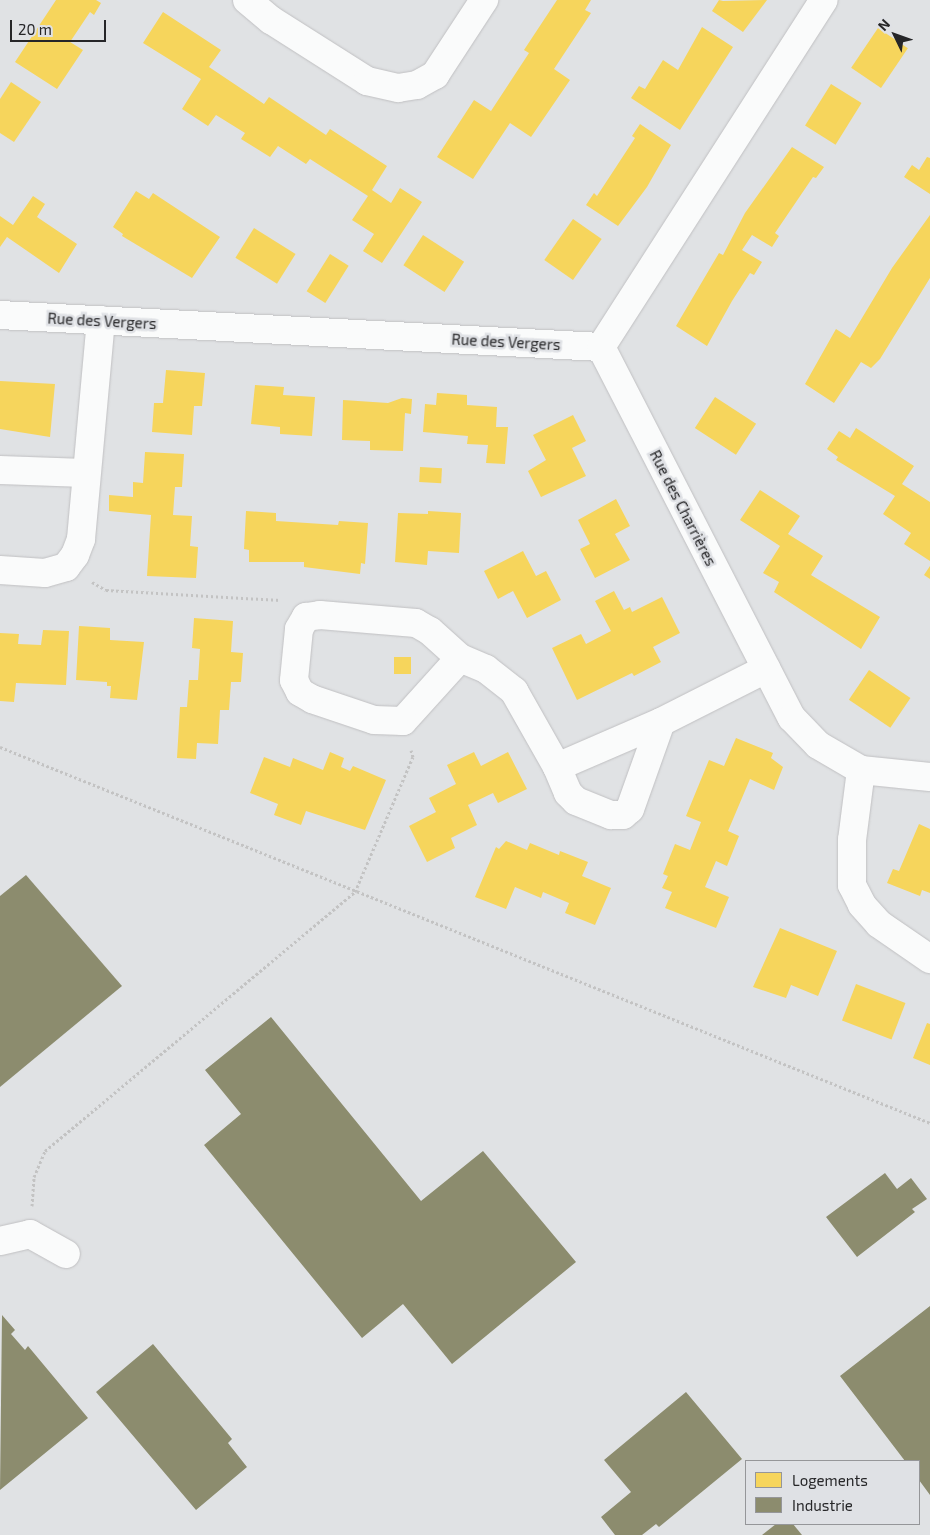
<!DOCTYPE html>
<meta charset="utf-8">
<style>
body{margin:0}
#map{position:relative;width:930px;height:1535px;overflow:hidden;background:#e0e2e4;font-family:"Exo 2",sans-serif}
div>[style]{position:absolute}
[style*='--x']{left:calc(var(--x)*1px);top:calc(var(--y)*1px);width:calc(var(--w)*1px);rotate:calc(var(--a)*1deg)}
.homes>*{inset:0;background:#f6d55c;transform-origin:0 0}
.industry>*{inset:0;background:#8c8c6e}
.path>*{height:3px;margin-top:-1.5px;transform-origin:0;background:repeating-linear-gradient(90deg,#c3c3c3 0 2.5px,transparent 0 5px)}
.roads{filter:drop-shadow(0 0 1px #c0c0c2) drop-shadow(0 0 1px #c0c0c2)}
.minor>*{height:28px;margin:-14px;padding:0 14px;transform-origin:14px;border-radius:14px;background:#fafbfb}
span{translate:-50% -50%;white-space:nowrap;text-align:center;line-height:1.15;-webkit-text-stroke:5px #dfe1e5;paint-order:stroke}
.street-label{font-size:15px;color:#262628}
.legend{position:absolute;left:745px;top:1460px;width:175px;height:65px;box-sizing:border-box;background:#dfe1e5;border:1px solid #959699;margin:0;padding:6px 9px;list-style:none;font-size:15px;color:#262628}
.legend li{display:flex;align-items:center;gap:10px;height:25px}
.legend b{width:25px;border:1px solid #959699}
.north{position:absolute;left:870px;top:10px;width:50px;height:50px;-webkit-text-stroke:4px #dfe1e5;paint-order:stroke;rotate:312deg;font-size:14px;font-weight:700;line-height:20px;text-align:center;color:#262628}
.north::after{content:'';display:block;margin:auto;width:18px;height:22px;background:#262628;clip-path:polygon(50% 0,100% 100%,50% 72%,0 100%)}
.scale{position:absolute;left:10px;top:20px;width:96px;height:22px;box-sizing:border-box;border:2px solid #262628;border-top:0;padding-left:6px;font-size:15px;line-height:18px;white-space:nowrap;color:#262628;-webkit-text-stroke:4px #dfe1e5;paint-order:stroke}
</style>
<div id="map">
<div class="homes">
<i style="clip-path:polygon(56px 0,96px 0,101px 3px,94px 15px,90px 12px,70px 42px,83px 50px,57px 89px,15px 62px)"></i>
<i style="clip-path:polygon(557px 0,591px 0,585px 10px,591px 13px,554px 69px,570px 80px,531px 137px,510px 123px,473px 179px,437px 157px,474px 100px,491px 111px,529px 53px,524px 50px)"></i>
<i style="clip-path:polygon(719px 0,723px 1px,767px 0,743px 32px,712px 11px)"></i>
<i style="clip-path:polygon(163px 12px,221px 50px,209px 67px,264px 104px,269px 97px,326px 135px,330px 129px,387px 166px,372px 190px,391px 203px,400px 188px,422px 202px,382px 263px,363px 251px,374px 234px,352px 220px,368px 196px,310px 159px,306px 164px,278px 146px,270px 157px,241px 139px,245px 133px,216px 115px,208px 126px,182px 109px,201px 79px,143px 43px)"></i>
<i style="clip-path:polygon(702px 27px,733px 47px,680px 130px,631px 98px,639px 86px,645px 89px,663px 60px,678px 70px)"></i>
<i style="left:878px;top:28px;width:36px;height:48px;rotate:34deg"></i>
<i style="clip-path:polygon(11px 82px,41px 102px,14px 142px,0 133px,0 99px)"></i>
<i style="left:831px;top:84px;width:36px;height:49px;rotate:32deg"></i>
<i style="clip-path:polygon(640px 124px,671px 145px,647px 187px,618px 226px,586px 205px,594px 193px,597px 196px,635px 138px,632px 136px)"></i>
<i style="clip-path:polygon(792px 147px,824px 167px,816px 178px,813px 177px,775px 233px,779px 236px,772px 247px,752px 235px,742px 250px,762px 262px,754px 275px,750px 273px,732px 301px,707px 346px,676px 326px,719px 253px,723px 255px,745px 213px)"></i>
<i style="clip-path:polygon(927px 157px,930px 158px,930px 194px,904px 177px,912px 165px,919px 170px)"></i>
<i style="clip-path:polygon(136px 191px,149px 199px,153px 193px,220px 237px,192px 278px,122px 236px,123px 234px,113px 227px)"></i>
<i style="clip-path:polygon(33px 196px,45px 204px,37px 217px,77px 244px,59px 273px,7px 237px,0 247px,0 216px,13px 225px)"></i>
<i style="clip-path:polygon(930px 215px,930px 278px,880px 359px,871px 368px,861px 362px,834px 403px,805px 384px,836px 329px,850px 338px,892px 268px)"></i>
<i style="left:573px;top:219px;width:35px;height:50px;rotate:35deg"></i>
<i style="left:254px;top:228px;width:49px;height:35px;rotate:32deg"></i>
<i style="left:423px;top:235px;width:49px;height:36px;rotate:33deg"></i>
<i style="left:330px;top:254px;width:22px;height:44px;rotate:32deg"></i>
<i style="clip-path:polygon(166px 370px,205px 373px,202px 406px,194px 406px,192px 435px,152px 432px,154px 403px,163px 403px)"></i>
<i style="clip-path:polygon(0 381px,55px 384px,50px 437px,0 429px)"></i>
<i style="clip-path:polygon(255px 385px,284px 387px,283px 395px,315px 397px,312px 436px,280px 434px,280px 427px,251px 424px)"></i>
<i style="clip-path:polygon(437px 393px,467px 395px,467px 405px,497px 407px,496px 427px,508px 427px,505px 464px,486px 463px,488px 445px,467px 444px,468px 436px,423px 432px,425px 404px,436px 405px)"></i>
<i style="left:715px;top:397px;width:49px;height:37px;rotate:33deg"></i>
<i style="clip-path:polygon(402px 398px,412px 399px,411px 414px,405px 413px,403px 451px,370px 450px,370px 441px,342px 440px,343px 400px,388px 403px)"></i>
<i style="clip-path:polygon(573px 415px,586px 441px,572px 448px,586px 476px,541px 497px,528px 471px,546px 460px,533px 435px)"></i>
<i style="clip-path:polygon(856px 428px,914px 466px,902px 484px,930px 502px,930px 561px,904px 544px,911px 533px,883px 514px,895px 496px,836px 460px,838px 457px,827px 449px,839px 431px,850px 438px)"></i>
<i style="clip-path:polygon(145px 452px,184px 454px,182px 487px,175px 487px,173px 515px,192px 516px,190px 546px,198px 547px,196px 578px,147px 576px,151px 515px,109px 511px,109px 495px,133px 497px,133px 482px,143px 483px)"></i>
<i style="left:420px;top:467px;width:22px;height:15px;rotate:3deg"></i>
<i style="clip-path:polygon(760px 490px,800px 516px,788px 534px,823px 556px,811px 575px,880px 617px,861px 649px,774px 592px,779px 582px,763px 573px,780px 546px,740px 520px)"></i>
<i style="clip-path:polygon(616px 499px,630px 526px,615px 534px,630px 560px,595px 578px,580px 549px,590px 544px,578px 520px)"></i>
<i style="clip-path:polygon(246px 511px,276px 513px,276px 521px,338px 525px,339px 521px,368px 523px,365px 564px,361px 563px,360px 574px,304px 567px,304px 562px,249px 562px,249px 550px,244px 549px)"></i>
<i style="clip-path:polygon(428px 511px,461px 513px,459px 553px,428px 551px,427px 565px,395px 562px,398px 513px,428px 514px)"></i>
<i style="clip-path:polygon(523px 551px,536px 576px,546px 571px,561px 600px,527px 618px,513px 591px,498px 599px,484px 571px)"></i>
<i style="clip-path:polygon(930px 566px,930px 579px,924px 575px)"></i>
<i style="clip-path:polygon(614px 591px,624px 610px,630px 607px,632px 612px,662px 597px,680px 633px,653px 647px,661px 662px,634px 676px,632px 673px,577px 700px,552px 648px,581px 634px,586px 644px,611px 631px,595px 601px)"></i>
<i style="clip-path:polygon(194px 618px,233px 621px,231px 652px,243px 653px,241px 682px,231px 682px,229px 710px,220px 710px,218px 744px,197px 743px,196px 759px,177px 758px,180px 707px,187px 707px,189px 680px,198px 680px,200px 649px,192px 648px)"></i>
<i style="clip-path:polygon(79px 626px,110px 628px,110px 640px,144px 642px,137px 700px,110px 698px,111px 686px,107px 686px,107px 682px,76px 680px)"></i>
<i style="clip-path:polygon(43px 630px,69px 631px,66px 685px,16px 683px,14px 702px,0 701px,0 633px,19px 634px,18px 644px,41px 645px)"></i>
<i style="left:394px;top:657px;width:17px;height:17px"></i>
<i style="left:869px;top:670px;width:50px;height:36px;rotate:34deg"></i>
<i style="clip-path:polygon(736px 738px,773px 753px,771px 758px,783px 767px,774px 790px,750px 779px,728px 831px,739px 836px,727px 866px,716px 861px,705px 887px,729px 897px,716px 928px,665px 908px,672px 892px,662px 888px,668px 876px,663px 874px,675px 844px,690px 850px,701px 822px,686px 816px,709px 760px,724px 766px)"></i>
<i style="clip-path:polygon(330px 752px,344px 758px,341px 767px,350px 771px,353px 766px,386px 780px,365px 830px,306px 811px,301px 825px,274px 815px,278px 804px,250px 793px,264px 757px,290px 767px,293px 758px,323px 770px)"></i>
<i style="clip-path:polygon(474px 752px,481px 766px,508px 752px,527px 789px,498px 803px,493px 793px,468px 805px,477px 825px,451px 838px,455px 848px,427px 862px,409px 826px,436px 812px,429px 798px,456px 784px,447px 765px)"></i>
<i style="clip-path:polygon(919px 824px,930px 829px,930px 893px,922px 890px,920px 896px,887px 883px,893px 869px,899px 871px)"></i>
<i style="clip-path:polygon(506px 841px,527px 850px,530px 843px,559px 855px,560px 851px,588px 862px,582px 876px,611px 888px,595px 925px,565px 913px,569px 903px,543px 892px,541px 898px,515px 887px,506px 909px,475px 897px,496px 847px,499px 849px)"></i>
<i style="clip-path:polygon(780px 928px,837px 951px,818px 996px,791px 985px,786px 998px,753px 987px)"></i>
<i style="left:856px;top:984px;width:53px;height:39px;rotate:21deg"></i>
<i style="clip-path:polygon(927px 1023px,930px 1024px,930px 1065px,913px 1058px)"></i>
</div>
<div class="industry">
<i style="clip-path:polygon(26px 875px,122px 986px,0 1087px,0 896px)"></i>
<i style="clip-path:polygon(271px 1017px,421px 1201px,483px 1151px,576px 1262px,452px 1364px,403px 1304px,362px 1338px,204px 1145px,241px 1114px,205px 1070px)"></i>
<i style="clip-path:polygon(885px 1173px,897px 1189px,911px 1178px,927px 1199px,912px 1209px,915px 1212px,857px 1257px,826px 1217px)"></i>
<i style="clip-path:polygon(930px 1306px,930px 1495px,919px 1480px,919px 1461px,905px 1461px,840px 1376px)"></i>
<i style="clip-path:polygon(2px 1315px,15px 1330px,11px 1334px,25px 1350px,28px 1346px,88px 1418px,0 1490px)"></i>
<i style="clip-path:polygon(153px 1344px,232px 1439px,228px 1443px,247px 1467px,196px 1510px,96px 1392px)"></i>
<i style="clip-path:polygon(686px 1392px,742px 1459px,659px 1527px,656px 1524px,642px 1535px,615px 1535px,601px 1517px,631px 1492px,604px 1460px)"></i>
<i style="clip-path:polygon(776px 1524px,793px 1524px,802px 1535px,762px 1535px)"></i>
</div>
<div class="path">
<i style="--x:92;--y:582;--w:16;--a:30"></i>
<i style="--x:106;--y:590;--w:175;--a:3.3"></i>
<i style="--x:0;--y:747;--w:1003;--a:22.01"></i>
<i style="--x:32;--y:1206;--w:29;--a:-86"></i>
<i style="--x:34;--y:1177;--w:28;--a:-67"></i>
<i style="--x:45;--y:1151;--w:404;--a:-39.9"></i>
<i style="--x:355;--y:892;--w:147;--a:-66.8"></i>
<i style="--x:413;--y:757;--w:7;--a:-106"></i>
</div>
<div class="roads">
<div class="minor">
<i style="--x:247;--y:0;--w:31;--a:40"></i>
<i style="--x:271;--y:20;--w:114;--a:32.4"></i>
<i style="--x:367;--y:81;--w:32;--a:13"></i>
<i style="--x:398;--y:88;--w:19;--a:-9"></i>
<i style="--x:417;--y:85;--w:21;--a:-29"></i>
<i style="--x:435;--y:75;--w:90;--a:-56.8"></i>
<i style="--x:0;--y:315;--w:602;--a:3.05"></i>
<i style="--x:601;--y:347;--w:412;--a:-57.3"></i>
<i style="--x:601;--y:347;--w:417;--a:62.8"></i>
<i style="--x:792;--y:718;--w:37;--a:46"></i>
<i style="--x:818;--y:745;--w:50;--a:30.2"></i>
<i style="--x:861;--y:770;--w:69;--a:5.8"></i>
<i style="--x:0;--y:470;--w:85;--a:2"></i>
<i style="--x:0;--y:570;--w:45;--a:3.8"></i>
<i style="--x:45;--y:573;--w:22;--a:-16"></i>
<i style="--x:66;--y:567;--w:15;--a:-53"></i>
<i style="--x:75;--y:555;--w:17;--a:-69"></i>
<i style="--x:81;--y:539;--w:220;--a:-84.8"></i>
<i style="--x:460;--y:658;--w:85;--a:132.1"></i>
<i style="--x:403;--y:721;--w:29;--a:-178"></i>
<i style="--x:374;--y:720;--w:65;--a:-161.3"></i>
<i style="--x:312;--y:699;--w:14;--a:-150"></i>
<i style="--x:300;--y:692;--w:13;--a:-117"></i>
<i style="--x:294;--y:680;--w:51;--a:-84.4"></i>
<i style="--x:299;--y:629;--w:14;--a:-60"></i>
<i style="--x:306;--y:617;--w:14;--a:-8"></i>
<i style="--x:320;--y:615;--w:96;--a:4.8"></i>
<i style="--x:416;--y:623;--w:16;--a:30"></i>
<i style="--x:430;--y:631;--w:40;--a:42"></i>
<i style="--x:460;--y:658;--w:28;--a:23"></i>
<i style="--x:486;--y:669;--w:36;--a:38"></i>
<i style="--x:514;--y:691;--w:87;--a:60.5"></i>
<i style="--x:557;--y:767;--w:113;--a:-23.4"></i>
<i style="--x:661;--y:722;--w:118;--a:-26.8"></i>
<i style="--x:557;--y:767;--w:28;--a:67"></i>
<i style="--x:568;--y:793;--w:11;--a:45"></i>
<i style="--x:576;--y:801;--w:38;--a:22"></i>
<i style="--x:611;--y:815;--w:12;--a:0"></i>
<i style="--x:623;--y:815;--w:9;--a:-41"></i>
<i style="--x:630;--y:809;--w:92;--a:-70.4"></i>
<i style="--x:861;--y:770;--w:71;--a:97.3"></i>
<i style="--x:852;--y:840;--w:45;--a:90"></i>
<i style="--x:852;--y:885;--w:22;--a:63"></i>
<i style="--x:862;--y:905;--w:25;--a:48"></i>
<i style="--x:879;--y:924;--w:62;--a:34.5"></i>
<i style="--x:0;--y:1241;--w:31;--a:-13"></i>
<i style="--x:30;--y:1234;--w:41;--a:29.1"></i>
</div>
</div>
<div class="street-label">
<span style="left:102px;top:321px;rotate:3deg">Rue des Vergers</span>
<span style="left:506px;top:342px;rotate:3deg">Rue des Vergers</span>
<span style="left:683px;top:508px;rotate:63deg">Rue des Charrières</span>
</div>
<ul class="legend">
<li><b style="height:14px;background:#f6d55c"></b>Logements</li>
<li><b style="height:14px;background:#8c8c6e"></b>Industrie</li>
</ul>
<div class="north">N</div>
<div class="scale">20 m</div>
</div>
